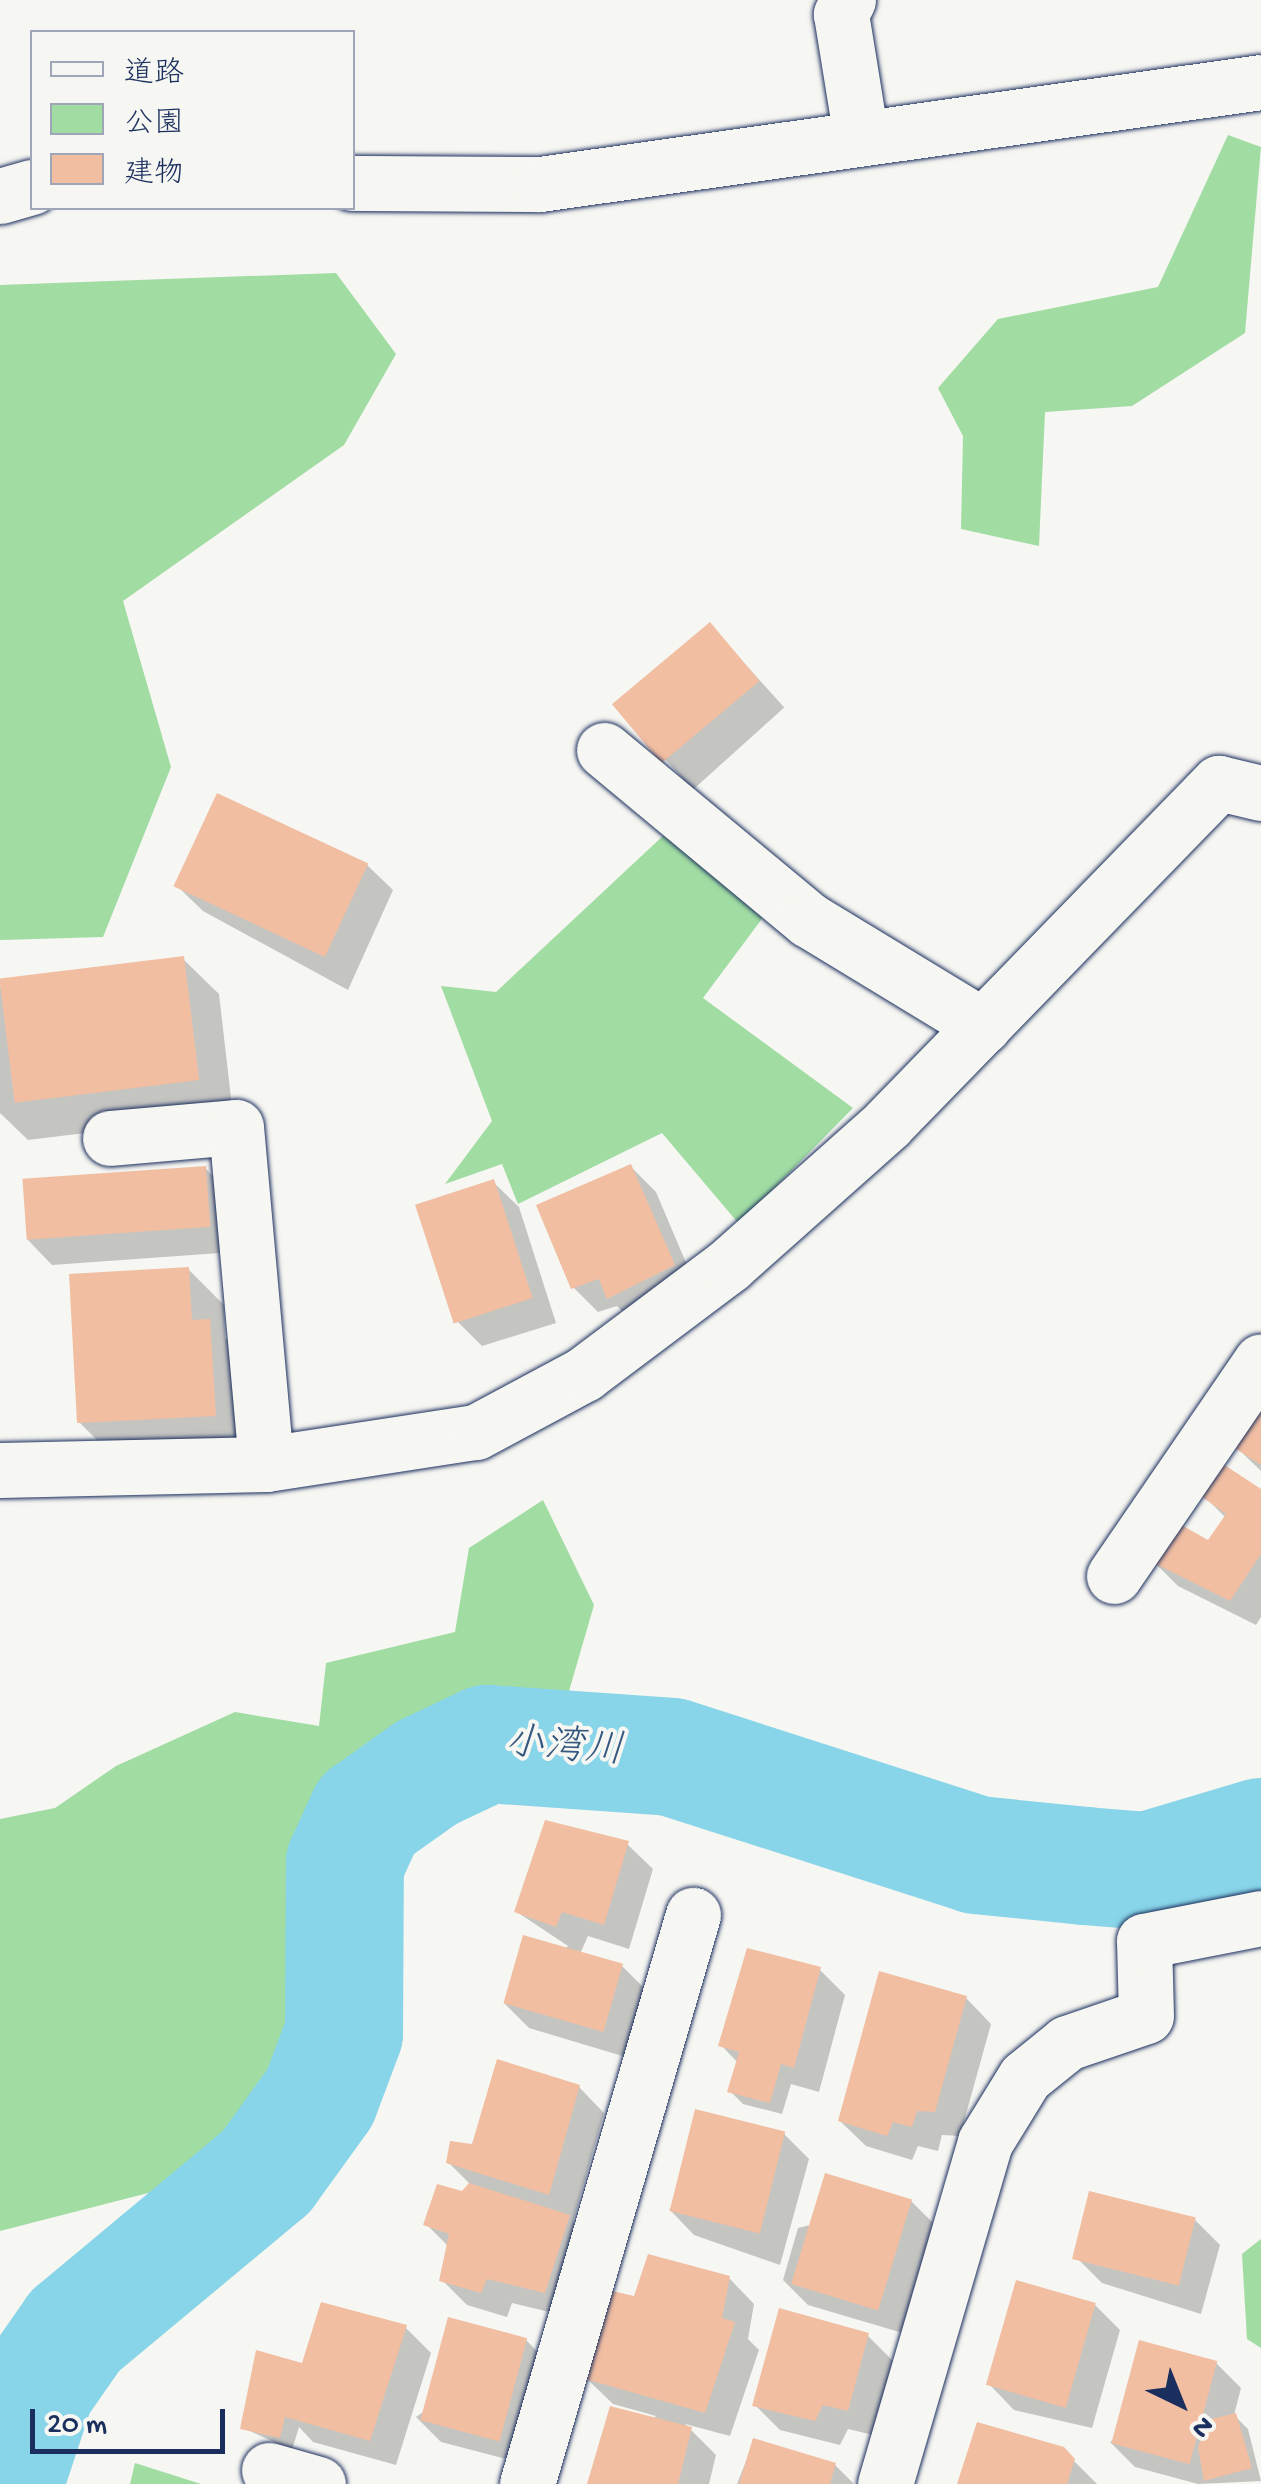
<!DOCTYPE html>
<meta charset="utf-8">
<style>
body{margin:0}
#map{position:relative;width:1261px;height:2484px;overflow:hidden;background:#f6f6f2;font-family:"Gochi Hand","Klee One",sans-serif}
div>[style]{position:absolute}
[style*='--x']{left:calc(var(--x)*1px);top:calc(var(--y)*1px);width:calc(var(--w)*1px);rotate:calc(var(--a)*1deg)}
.green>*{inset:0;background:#a1dca3}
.shadow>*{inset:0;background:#0003;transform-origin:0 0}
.river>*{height:118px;margin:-59px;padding:0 59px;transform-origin:59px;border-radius:59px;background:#88d4e8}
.building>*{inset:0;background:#f1bea2;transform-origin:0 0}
.roads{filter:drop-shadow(0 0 2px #1b2f5e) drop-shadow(0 0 2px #1b2f5e)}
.minor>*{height:55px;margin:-27.5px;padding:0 27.5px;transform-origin:27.5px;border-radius:27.5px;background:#f6f6f2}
span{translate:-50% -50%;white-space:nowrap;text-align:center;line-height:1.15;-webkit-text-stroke:8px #f6f6f2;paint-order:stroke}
.water-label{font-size:40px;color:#365880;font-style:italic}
.legend{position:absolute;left:30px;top:30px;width:325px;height:180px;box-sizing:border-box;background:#f6f6f2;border:2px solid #9ea6b7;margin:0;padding:12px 18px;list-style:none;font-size:30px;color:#1b2f5e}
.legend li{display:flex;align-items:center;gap:20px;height:50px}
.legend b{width:50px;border:2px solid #9ea6b7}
.north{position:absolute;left:1131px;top:2354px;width:100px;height:100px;-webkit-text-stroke:8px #f6f6f2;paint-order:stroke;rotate:137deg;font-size:28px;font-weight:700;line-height:40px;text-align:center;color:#1b2f5e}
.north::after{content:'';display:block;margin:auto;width:35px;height:45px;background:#1b2f5e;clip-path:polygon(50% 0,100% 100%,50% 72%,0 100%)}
.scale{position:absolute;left:30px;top:2409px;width:195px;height:45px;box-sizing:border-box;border:5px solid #1b2f5e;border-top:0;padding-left:12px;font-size:30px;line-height:35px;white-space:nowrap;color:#1b2f5e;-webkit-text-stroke:8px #f6f6f2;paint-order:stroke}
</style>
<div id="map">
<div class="green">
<i style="clip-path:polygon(1228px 135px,1261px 147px,1245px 333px,1132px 406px,1045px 412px,1039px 546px,961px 529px,963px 436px,938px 388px,998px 319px,1158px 287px)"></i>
<i style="clip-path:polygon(336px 273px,396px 354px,344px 445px,123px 601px,171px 767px,103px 937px,0 940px,0 285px)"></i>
<i style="clip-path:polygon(665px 834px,764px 916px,703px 998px,853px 1108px,739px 1224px,662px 1133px,518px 1204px,502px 1164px,445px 1184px,492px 1121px,441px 986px,496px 992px)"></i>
<i style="clip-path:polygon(543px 1500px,594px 1605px,565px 1705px,459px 1707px,383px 1756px,318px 1821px,305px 2014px,268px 2114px,152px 2192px,0 2231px,0 1819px,55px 1808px,116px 1766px,235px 1712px,319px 1726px,326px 1663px,455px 1632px,469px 1548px)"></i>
<i style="clip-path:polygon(1261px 2239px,1261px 2348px,1247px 2339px,1242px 2254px)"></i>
<i style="clip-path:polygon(135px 2463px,201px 2484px,130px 2484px)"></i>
</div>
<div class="shadow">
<i style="left:710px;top:625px;width:111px;height:123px;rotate:48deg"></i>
<i style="clip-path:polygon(367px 865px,393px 890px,348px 990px,203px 911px,177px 886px)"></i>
<i style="clip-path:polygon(183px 959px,219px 994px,233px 1115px,28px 1140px,0 1113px,0 987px)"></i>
<i style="clip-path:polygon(631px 1167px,656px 1192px,698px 1291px,634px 1323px,617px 1306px,598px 1312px,573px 1287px)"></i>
<i style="clip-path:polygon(205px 1168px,230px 1194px,234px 1252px,52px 1265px,27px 1239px)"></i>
<i style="clip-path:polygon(493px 1182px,519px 1207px,556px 1323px,482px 1346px,457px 1321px)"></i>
<i style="clip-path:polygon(189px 1270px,224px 1305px,225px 1338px,244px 1357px,250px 1450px,114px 1457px,79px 1422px)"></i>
<i style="clip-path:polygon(1261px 1405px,1261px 1471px,1234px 1445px)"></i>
<i style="clip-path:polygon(1261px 1492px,1261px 1617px,1256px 1625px,1178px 1586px,1153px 1561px,1209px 1543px,1226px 1518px,1202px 1494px)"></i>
<i style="clip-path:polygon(627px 1844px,653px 1869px,629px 1949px,588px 1936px,580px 1954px,622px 1966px,647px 1991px,629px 2058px,529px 2028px,504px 2003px,568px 1946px,517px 1912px)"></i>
<i style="clip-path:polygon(820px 1970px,845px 1995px,819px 2092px,791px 2084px,782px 2114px,743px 2104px,730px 2091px,738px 2063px,721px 2045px)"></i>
<i style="clip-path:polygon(881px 1974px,966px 1998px,991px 2024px,960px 2136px,942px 2135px,938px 2151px,918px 2146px,912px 2160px,866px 2146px,840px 2121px)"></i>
<i style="clip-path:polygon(579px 2087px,604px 2113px,573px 2221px,594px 2242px,570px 2317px,512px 2303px,507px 2317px,467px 2305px,442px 2280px,449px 2247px,426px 2224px,471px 2185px,448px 2162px)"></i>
<i style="clip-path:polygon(784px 2134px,809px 2159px,780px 2265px,694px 2235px,669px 2209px)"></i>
<i style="clip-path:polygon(911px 2201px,936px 2226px,906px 2334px,808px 2305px,783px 2280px,798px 2228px)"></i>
<i style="clip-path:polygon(1195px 2220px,1220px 2245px,1201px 2314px,1102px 2283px,1077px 2258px)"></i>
<i style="clip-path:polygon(729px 2278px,754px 2304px,748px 2339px,759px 2350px,730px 2436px,685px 2424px,716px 2455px,709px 2484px,589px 2484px,656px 2416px,613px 2404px,587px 2379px,636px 2299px)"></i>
<i style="clip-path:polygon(1095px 2305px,1120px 2330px,1092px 2428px,1014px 2410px,989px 2384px)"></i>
<i style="clip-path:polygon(406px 2328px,431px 2353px,396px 2465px,313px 2442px,299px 2427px,292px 2450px,243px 2428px)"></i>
<i style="clip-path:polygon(868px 2336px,893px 2361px,873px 2435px,848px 2429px,840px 2445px,780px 2430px,755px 2405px)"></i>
<i style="clip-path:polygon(526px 2340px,551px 2366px,525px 2464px,441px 2442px,416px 2417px)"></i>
<i style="clip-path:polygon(1216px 2363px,1241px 2388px,1234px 2415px,1248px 2429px,1261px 2481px,1198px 2484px,1135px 2467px,1110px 2442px)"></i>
<i style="clip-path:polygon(754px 2441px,835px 2465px,854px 2484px,737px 2484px)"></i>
<i style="clip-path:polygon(1063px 2450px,1097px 2484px,960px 2484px)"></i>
</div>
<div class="river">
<i style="--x:4;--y:2484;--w:102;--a:-71.7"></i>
<i style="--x:36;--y:2387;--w:68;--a:-55.1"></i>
<i style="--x:75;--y:2331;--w:249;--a:-39.8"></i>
<i style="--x:266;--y:2172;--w:92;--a:-54.2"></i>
<i style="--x:320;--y:2097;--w:68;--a:-69.4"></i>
<i style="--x:344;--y:2033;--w:170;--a:-89.7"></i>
<i style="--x:345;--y:1863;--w:53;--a:-65.4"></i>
<i style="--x:367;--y:1815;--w:72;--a:-35.4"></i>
<i style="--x:426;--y:1773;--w:68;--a:-25.4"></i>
<i style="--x:487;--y:1744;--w:185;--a:4"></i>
<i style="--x:672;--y:1757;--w:320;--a:17.8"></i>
<i style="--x:977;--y:1855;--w:109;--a:5.8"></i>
<i style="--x:1085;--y:1866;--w:62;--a:4.6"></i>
<i style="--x:1147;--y:1871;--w:119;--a:-16.6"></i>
</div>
<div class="building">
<i style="left:710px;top:622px;width:77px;height:128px;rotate:50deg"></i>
<i style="left:217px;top:793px;width:167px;height:103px;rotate:25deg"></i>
<i style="left:184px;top:956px;width:125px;height:186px;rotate:83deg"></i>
<i style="clip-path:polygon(631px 1164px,675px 1265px,607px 1299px,599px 1279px,571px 1289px,536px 1205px)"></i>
<i style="left:206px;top:1166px;width:61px;height:184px;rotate:86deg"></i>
<i style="left:494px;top:1179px;width:125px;height:83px;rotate:72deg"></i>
<i style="clip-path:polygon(189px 1267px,192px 1320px,210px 1319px,216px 1416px,77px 1423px,69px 1274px)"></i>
<i style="clip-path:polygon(1261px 1401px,1261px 1465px,1230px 1445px)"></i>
<i style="clip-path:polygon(1223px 1464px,1261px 1489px,1261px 1554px,1230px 1601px,1150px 1561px,1176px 1522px,1208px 1540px,1226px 1514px,1198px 1494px)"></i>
<i style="clip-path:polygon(545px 1820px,629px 1841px,604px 1925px,562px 1912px,556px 1927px,514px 1912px)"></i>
<i style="left:523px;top:1935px;width:104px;height:71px;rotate:16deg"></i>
<i style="clip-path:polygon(747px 1948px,821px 1967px,794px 2068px,781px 2064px,770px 2103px,727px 2092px,739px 2052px,718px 2046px)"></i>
<i style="clip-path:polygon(879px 1971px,967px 1996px,935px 2112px,917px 2111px,912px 2127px,893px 2122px,887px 2136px,838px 2121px)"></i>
<i style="clip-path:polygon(497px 2059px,580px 2085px,549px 2195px,446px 2163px,450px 2141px,472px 2144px)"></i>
<i style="left:695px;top:2109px;width:93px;height:105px;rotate:14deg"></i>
<i style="left:825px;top:2173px;width:91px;height:116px;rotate:17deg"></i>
<i style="clip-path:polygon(469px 2183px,570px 2215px,545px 2293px,487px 2279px,481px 2293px,439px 2281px,449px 2234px,423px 2225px,437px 2184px,462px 2191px)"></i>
<i style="left:1089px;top:2191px;width:110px;height:70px;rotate:14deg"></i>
<i style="clip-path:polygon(648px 2254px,730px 2276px,722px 2318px,735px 2322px,705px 2413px,585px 2379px,608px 2290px,634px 2296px)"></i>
<i style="left:1016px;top:2280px;width:83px;height:109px;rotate:16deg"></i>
<i style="clip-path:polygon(321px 2302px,407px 2325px,370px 2441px,285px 2417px,280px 2438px,240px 2429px,256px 2350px,302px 2363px)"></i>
<i style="clip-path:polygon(779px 2308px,869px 2333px,848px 2411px,823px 2405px,815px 2421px,752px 2406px)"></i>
<i style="left:448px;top:2317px;width:82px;height:107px;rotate:15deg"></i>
<i style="left:1139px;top:2340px;width:81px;height:107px;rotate:15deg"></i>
<i style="clip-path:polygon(610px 2406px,692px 2427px,678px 2484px,587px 2484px)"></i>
<i style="clip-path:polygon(1236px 2413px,1252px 2468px,1204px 2481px,1198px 2448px,1207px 2420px)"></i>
<i style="clip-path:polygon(977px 2422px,1064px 2447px,1075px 2459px,1067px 2484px,957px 2484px)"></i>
<i style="clip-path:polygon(753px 2438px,836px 2463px,830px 2484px,739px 2484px)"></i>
</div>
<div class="roads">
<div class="minor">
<i style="--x:848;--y:0;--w:16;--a:117"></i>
<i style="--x:841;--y:14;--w:126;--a:80.8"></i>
<i style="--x:352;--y:183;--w:188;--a:0.3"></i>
<i style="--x:540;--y:184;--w:728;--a:-8.05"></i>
<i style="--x:0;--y:196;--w:33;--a:-16"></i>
<i style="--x:604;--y:750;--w:266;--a:39.7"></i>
<i style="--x:809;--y:920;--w:204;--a:31.3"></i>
<i style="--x:110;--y:1138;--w:126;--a:-5"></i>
<i style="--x:236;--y:1127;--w:338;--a:84.9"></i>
<i style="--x:0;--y:1470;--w:266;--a:-1.3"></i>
<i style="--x:266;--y:1464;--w:212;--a:-8.7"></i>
<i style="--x:476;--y:1432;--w:123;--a:-28.2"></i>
<i style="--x:584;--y:1374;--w:181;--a:-36.9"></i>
<i style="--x:729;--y:1265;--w:212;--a:-41.7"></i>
<i style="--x:887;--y:1124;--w:476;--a:-45.8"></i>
<i style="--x:1219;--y:783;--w:43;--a:13.4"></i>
<i style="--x:1114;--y:1576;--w:260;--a:-55.6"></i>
<i style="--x:269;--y:2470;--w:51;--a:15.9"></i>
<i style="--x:527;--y:2484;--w:593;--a:-73.74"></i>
<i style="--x:885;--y:2484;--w:356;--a:-73.7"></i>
<i style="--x:985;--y:2142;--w:76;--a:-58.4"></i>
<i style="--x:1025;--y:2077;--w:54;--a:-39"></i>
<i style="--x:1067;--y:2043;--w:83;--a:-18.9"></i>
<i style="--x:1146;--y:2016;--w:75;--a:-91.5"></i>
<i style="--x:1144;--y:1941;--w:119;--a:-11.1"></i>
</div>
</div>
<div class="water-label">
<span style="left:564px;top:1750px;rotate:4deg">小湾川</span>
</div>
<ul class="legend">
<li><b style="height:12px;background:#f6f6f2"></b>道路</li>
<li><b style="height:28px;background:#a1dca3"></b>公園</li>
<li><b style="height:28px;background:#f1bea2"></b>建物</li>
</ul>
<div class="north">N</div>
<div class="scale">20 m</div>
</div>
